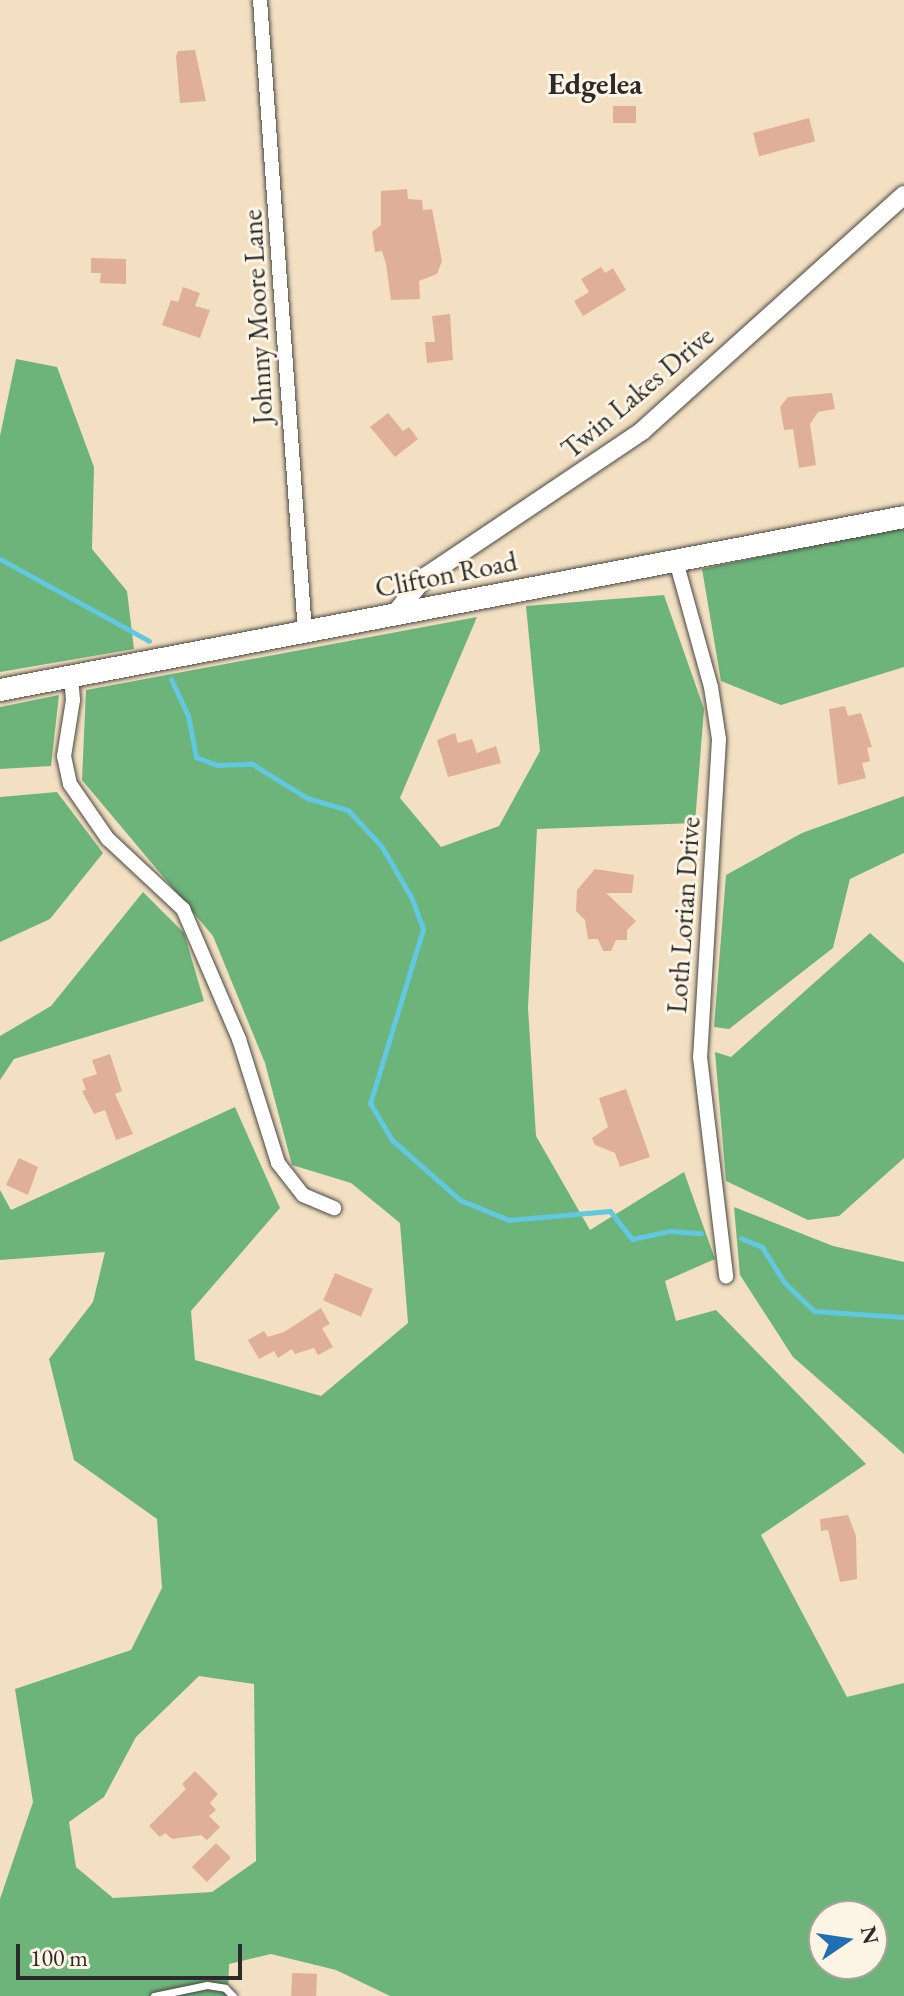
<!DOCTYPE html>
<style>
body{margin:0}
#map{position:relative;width:904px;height:1996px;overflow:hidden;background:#f3e0c2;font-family:"EB Garamond",serif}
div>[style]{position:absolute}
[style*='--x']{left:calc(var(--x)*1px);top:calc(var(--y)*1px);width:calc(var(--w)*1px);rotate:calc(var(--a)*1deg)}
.forest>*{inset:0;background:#6db47a}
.stream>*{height:5px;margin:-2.5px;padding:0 2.5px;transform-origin:2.5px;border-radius:2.5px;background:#62c7e0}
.building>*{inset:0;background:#e0af98;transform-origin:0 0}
.roads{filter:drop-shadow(0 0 2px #494642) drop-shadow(0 0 2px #494642)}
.service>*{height:7px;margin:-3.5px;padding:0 3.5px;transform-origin:3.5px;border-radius:3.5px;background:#fff}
.minor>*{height:14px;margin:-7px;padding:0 7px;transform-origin:7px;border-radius:7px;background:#fff}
.tertiary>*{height:18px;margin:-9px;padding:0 9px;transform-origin:9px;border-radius:9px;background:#fff}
.secondary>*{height:22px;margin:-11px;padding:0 11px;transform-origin:11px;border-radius:11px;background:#fff}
span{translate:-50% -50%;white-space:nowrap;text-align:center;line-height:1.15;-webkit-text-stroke:6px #fcf5e5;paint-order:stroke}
.street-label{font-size:28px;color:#2b2b2b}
.neighbourhood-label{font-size:30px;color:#2b2b2b;font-weight:700}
.north{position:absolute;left:808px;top:1900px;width:80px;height:80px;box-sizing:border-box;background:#fcf5e5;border:2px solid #a8a49b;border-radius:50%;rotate:77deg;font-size:22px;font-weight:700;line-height:32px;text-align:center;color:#2b2b2b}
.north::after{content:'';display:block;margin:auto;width:28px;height:36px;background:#1f6fb2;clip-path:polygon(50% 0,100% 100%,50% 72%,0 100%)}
.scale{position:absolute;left:16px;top:1944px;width:226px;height:36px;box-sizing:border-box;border:4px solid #2b2b2b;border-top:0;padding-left:10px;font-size:24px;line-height:28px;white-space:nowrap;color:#2b2b2b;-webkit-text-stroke:6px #fcf5e5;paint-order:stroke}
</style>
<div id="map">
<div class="forest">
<i style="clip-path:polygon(16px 359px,57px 367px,94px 467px,92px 549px,127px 591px,134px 649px,0 672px,0 436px)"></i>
<i style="clip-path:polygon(904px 527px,904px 667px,781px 705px,721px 681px,702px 569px)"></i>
<i style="clip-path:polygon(evenodd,664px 595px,704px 709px,695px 823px,537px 829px,528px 1008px,536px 1136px,590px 1230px,684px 1172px,715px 1259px,665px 1281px,676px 1321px,716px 1310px,866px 1464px,761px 1535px,847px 1697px,904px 1683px,904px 1996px,390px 1996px,336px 1970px,271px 1954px,229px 1964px,228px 1996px,0 1996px,0 1899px,33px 1802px,15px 1689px,131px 1650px,162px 1588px,157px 1519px,74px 1460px,49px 1359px,93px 1302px,105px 1252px,0 1260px,0 1190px,11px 1210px,235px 1107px,280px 1208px,191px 1311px,195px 1360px,321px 1396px,408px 1323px,400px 1223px,351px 1183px,292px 1165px,265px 1063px,213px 936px,82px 780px,86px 690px,477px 617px,400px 798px,441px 847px,499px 826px,540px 751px,526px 606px,664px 595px,199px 1676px,254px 1684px,256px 1861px,212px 1892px,113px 1898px,76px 1867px,69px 1822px,104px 1797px,136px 1737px,199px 1676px,664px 595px,824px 1916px,872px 1916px,872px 1964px,824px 1964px,824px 1916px)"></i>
<i style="clip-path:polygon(59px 695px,51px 766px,0 769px,0 707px)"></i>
<i style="clip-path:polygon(57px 792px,103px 853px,50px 919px,0 942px,0 797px)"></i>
<i style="clip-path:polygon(904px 796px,904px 853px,850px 879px,833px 948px,729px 1029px,714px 1027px,726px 875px,802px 833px)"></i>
<i style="clip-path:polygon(143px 892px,184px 933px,204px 1001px,14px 1059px,0 1080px,0 1036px,51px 1006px)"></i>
<i style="clip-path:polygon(870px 933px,904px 963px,904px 1158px,839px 1216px,808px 1220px,726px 1181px,715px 1052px,731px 1057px)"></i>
<i style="clip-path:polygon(734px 1207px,833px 1246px,904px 1262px,904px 1454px,793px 1357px,740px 1275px)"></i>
</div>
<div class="stream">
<i style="--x:0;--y:559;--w:170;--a:28.8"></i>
<i style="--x:171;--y:679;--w:40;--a:65"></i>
<i style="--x:188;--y:715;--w:43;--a:79.2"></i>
<i style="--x:196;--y:757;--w:22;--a:21"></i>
<i style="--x:217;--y:765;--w:35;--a:-2"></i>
<i style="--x:252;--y:764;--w:65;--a:31.7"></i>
<i style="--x:307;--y:798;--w:43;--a:16.3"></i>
<i style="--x:348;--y:810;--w:50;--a:47.4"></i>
<i style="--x:382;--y:847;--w:58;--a:59.9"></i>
<i style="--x:411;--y:897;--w:34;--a:69"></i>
<i style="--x:423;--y:929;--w:182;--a:106.9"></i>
<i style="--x:370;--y:1103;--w:43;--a:59.3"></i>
<i style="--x:392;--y:1140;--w:91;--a:41.4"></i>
<i style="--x:460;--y:1200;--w:53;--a:22.2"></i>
<i style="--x:509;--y:1220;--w:101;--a:-5.1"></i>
<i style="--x:610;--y:1211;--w:36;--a:52"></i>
<i style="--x:632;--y:1239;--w:39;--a:-12"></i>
<i style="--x:670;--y:1231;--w:31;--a:4"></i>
<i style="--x:741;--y:1238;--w:23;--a:23"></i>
<i style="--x:762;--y:1247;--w:41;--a:57.8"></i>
<i style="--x:784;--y:1282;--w:42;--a:44"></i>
<i style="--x:814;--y:1311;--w:90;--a:3.8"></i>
</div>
<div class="building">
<i style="clip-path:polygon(195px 50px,206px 101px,180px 103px,176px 56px,178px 51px)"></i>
<i style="left:613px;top:106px;width:23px;height:17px"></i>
<i style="left:809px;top:118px;width:24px;height:58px;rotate:75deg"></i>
<i style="clip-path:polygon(407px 189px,408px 199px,422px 200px,423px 210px,432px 209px,442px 261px,437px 274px,419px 281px,420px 299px,391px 300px,386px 264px,382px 251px,375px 252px,372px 232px,381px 225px,381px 191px)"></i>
<i style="clip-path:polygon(91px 258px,126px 259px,126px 284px,100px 283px,101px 273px,91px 273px)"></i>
<i style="clip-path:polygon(601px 267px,605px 273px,613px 268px,626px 290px,583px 316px,574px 301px,589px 292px,581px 279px)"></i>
<i style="clip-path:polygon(183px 287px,200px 293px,195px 306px,210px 310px,200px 338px,162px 325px,171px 300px,178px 302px)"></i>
<i style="clip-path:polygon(450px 314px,453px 360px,427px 363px,425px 342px,435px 342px,432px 316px)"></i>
<i style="clip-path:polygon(832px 393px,835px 409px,818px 412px,810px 424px,816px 465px,799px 468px,793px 429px,784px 430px,780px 407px,788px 397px)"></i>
<i style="clip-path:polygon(388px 413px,403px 431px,409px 427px,418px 439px,395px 457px,370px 427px)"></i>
<i style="clip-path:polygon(845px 706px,848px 716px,861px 713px,872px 747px,867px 748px,870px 761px,862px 763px,866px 778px,838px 785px,829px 709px)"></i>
<i style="clip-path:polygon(455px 733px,458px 743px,472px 739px,477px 753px,496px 746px,501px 763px,448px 777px,437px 740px)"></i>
<i style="clip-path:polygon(595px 869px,634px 875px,632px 893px,606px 893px,636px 921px,627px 930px,627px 940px,616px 940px,611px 951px,603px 951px,598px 939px,588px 939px,585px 920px,576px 911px,577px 890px)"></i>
<i style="clip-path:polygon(110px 1054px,122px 1091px,115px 1094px,133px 1134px,116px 1140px,105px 1110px,94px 1114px,82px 1091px,86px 1090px,82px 1079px,97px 1074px,92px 1060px)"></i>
<i style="clip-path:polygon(626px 1089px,650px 1157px,620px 1167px,615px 1153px,595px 1145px,592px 1138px,608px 1127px,599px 1098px)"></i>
<i style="clip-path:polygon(19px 1158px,38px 1167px,28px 1195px,6px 1185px)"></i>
<i style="left:335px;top:1273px;width:41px;height:30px;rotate:23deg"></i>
<i style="clip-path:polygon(321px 1308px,330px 1324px,322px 1328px,333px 1347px,318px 1355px,314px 1348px,295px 1354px,292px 1349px,278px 1358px,274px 1351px,259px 1359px,248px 1340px,264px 1331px,268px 1337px,284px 1332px)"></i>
<i style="clip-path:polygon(848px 1515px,856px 1536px,857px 1579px,840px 1582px,828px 1530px,821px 1531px,820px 1519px)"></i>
<i style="clip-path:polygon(195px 1771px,218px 1794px,210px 1803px,216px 1810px,209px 1816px,220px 1827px,207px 1840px,201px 1835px,172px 1839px,165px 1833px,160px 1837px,149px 1826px,186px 1789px,182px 1784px)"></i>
<i style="left:216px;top:1843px;width:21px;height:34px;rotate:45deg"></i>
<i style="left:292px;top:1973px;width:25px;height:23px;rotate:2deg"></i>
</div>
<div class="roads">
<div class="service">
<i style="--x:154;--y:1996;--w:54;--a:-11.7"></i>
<i style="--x:207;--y:1985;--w:18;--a:9"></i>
<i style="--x:225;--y:1988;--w:11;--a:45"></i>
</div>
<div class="minor">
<i style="--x:260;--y:0;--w:634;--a:85.93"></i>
<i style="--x:676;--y:561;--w:131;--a:74.5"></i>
<i style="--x:711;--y:687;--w:53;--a:81.3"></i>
<i style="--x:719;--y:739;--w:319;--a:93.4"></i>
<i style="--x:700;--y:1057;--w:221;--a:83.2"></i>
<i style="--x:71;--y:677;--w:23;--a:85"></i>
<i style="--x:73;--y:700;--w:57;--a:99.1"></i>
<i style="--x:64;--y:756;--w:29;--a:78"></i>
<i style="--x:70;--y:784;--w:67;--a:55.4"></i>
<i style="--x:108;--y:839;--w:103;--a:43"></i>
<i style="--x:183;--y:909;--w:142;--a:66.7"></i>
<i style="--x:239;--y:1039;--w:130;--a:72.5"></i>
<i style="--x:278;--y:1163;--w:41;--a:52"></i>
<i style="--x:303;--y:1195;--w:34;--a:23"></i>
</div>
<div class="tertiary">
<i style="--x:394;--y:615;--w:49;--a:-50.8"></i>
<i style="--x:425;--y:577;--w:262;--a:-33.9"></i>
<i style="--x:642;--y:431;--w:353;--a:-42"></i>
</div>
<div class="secondary">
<i style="--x:0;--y:690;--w:920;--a:-10.83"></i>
</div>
</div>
<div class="street-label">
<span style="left:257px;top:317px;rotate:-93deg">Johnny Moore Lane</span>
<span style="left:637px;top:392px;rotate:-40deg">Twin Lakes Drive</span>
<span style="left:446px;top:574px;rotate:-11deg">Clifton Road</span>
<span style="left:683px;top:915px;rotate:-86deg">Loth Lorian Drive</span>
</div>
<div class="neighbourhood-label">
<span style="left:595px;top:84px">Edgelea</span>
</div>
<div class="north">N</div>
<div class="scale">100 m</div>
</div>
